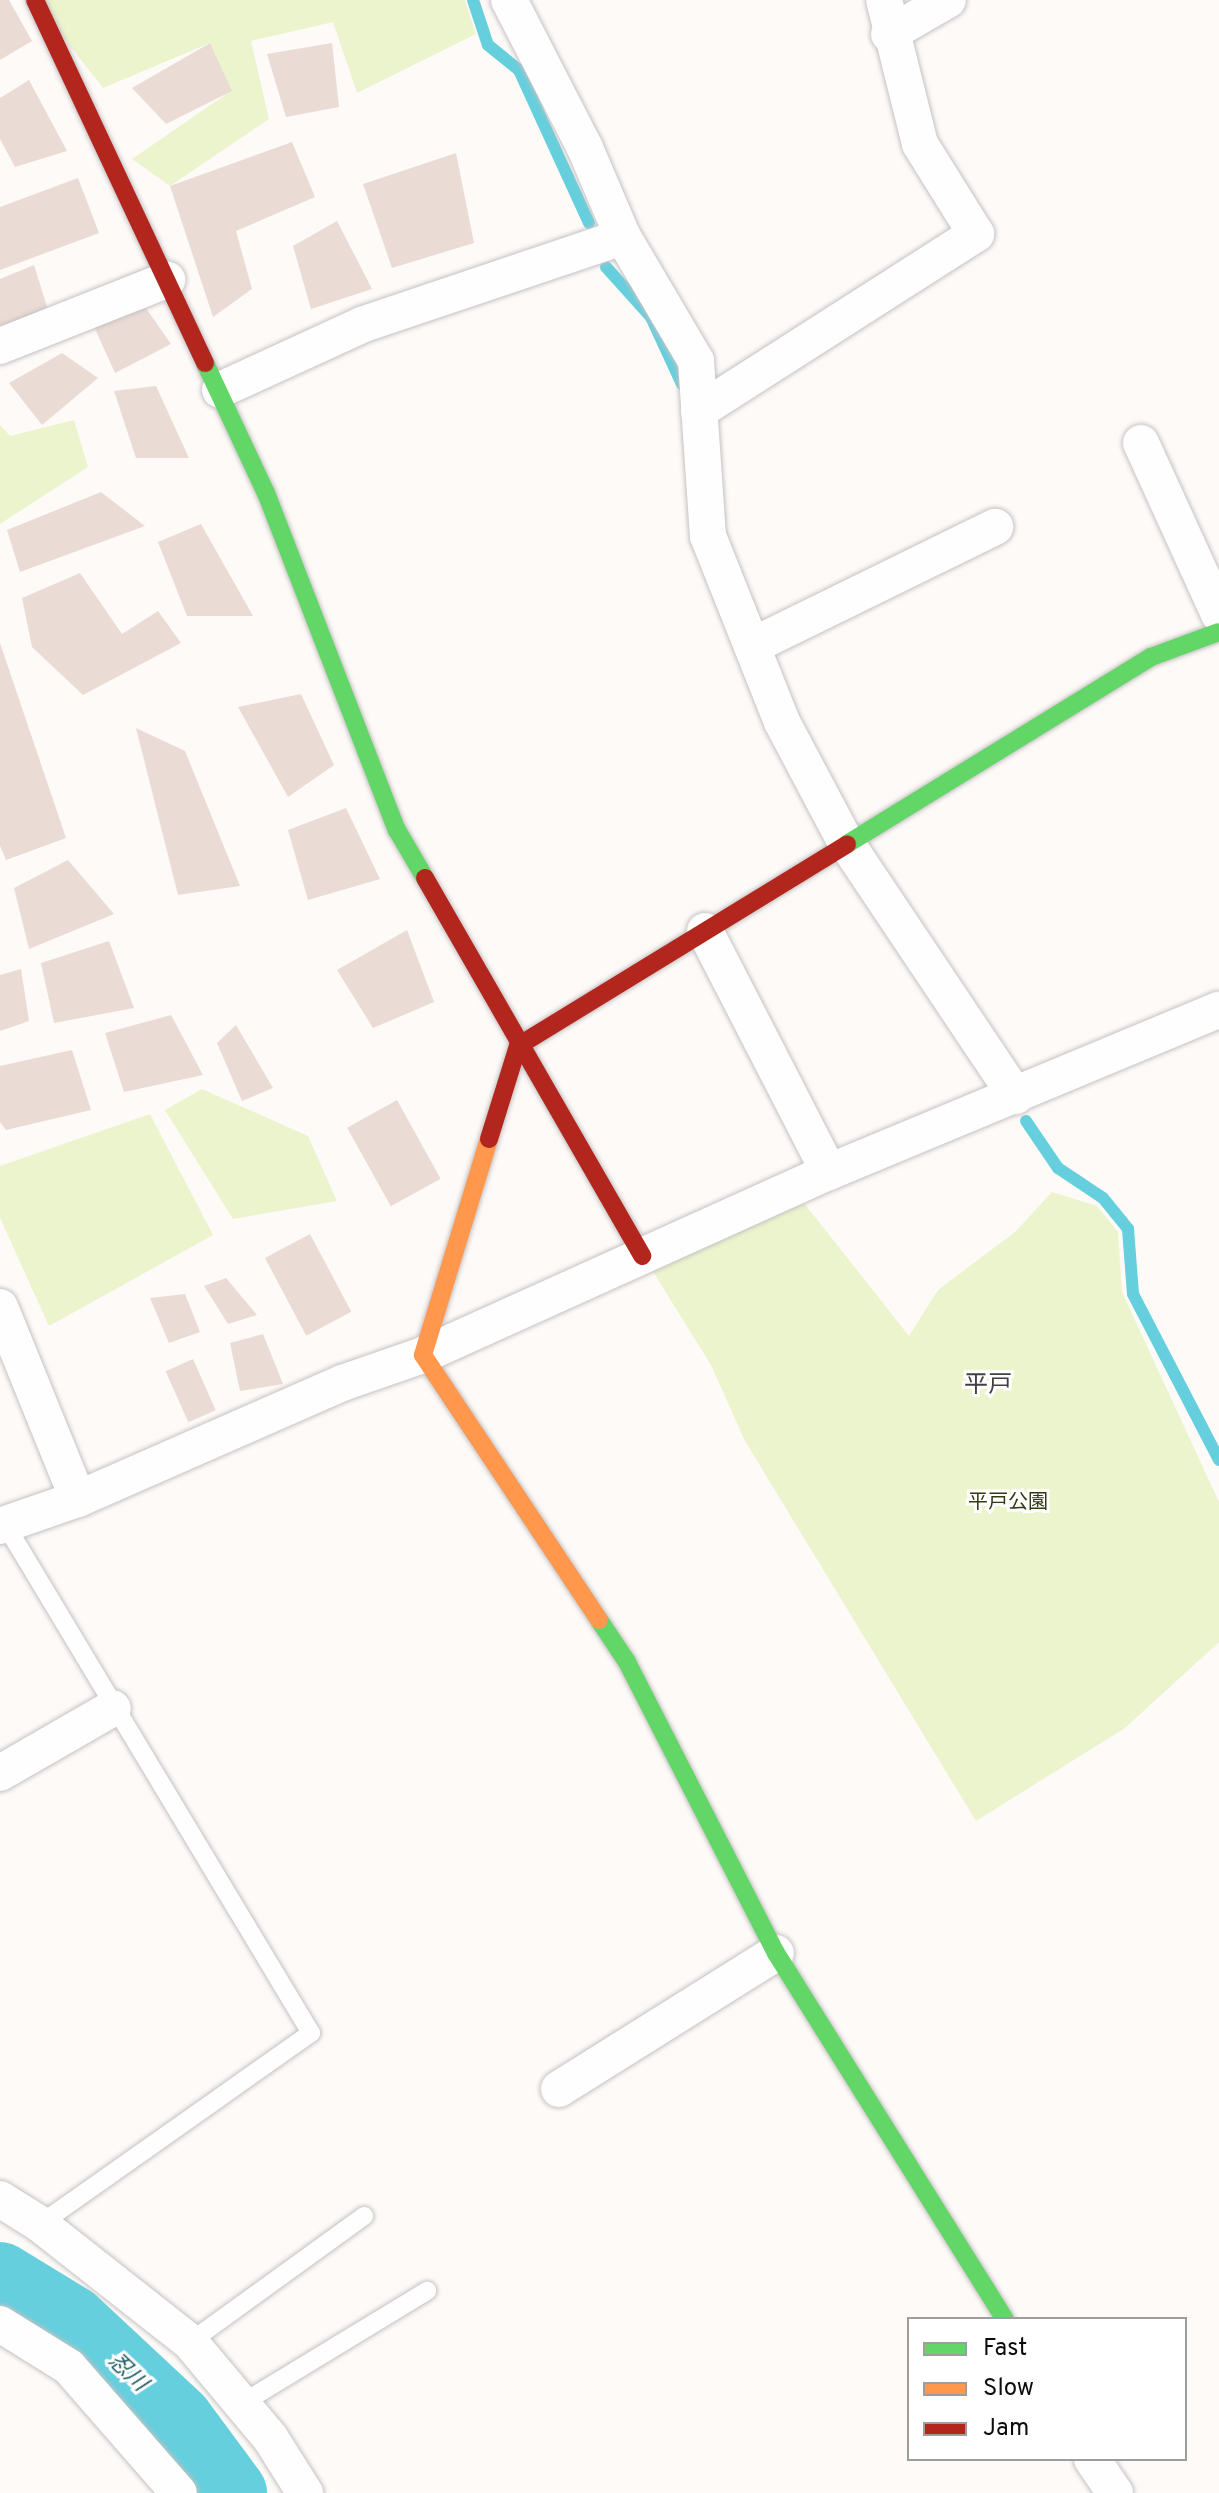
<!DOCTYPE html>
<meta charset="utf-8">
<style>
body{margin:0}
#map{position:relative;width:1219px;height:2493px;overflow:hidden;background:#fdfaf8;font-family:Overpass,"Noto Sans JP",sans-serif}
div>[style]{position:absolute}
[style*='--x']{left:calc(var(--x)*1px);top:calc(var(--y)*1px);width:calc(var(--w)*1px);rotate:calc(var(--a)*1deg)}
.green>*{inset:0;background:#ecf4ce}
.stream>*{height:12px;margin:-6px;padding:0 6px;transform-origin:6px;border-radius:6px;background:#66cfdd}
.river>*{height:72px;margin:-36px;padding:0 36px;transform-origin:36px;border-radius:36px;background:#66cfdd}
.building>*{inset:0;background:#ebdbd5;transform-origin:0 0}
.roads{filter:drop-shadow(0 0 2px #c5c2c2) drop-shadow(0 0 2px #c5c2c2)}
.lane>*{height:18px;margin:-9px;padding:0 9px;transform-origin:9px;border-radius:9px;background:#fffefe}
.street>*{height:36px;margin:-18px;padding:0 18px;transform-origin:18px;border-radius:18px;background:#fffefe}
.fast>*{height:18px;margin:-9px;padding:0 9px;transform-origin:9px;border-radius:9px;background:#63d668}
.slow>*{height:18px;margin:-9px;padding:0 9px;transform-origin:9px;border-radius:9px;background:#ff974d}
.jam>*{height:18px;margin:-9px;padding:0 9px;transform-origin:9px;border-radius:9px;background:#b3261e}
span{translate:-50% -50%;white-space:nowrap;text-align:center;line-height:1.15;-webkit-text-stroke:6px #fff;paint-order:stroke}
.park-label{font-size:20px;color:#323a13}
.water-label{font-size:22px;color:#1f5861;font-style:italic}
.quarter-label{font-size:24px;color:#433f3e}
.legend{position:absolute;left:907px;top:2317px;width:280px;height:144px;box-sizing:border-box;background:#fff;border:2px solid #9e9d9d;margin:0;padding:10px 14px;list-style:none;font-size:24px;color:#0d0b0b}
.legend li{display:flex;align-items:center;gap:16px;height:40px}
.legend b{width:40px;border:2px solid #9e9d9d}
</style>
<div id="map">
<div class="green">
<i style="clip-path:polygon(41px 0,465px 0,476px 34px,357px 93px,333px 22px,251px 41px,269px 119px,170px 186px,132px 159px,231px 91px,210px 43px,103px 88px,36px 3px)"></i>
<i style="clip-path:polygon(74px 420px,88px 467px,0 524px,0 425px,10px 436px)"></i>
<i style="clip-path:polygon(202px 1089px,308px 1136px,337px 1201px,233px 1219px,165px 1110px)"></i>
<i style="clip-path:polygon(150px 1114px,213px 1235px,49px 1326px,0 1218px,0 1166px)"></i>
<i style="clip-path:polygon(1052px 1192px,1097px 1206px,1118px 1232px,1122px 1292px,1219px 1502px,1219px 1642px,1125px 1728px,976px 1821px,745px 1441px,711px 1365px,652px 1270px,804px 1203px,909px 1336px,938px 1290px,1015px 1232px)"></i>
</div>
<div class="stream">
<i style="--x:473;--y:0;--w:47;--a:71.6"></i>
<i style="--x:488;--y:45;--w:40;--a:39"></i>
<i style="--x:519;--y:70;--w:168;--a:65.4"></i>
<i style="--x:606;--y:267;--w:67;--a:48"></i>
<i style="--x:651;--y:317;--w:74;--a:65.2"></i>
<i style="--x:1026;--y:1121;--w:57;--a:55.8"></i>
<i style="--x:1058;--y:1168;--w:54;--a:33.7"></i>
<i style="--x:1103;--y:1198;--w:40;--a:51"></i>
<i style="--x:1128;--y:1229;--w:65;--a:85.6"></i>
<i style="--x:1133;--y:1294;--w:187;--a:62.6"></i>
</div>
<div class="river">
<i style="--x:0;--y:2278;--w:84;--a:31.4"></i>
<i style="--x:72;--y:2322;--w:144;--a:43"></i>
<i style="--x:177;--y:2420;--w:91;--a:53.5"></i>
</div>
<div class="building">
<i style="clip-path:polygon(0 0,9px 0,32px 41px,0 60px)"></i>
<i style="clip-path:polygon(210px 43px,232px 91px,166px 124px,132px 88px)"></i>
<i style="clip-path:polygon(332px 43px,339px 107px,286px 117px,267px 54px)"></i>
<i style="clip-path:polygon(29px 80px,67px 151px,15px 167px,0 139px,0 98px)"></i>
<i style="clip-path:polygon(292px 142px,315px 197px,236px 231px,252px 289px,213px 317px,170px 186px)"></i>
<i style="clip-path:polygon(456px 153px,474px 243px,392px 268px,363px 184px)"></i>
<i style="clip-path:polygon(78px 178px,99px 233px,0 270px,0 207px)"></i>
<i style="clip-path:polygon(337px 221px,372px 289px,311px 309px,293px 246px)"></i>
<i style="clip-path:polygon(34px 265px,48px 310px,0 329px,0 279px)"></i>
<i style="clip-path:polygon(141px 301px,171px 344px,115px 373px,91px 320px)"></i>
<i style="clip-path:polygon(62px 353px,98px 378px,42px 425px,9px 383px)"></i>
<i style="clip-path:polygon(156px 386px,189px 458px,136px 458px,114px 391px)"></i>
<i style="clip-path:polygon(101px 492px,145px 526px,20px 572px,7px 530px)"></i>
<i style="clip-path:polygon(201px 524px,253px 616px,187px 616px,158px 542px)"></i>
<i style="clip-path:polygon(80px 573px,122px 634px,158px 611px,181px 643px,83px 695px,32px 647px,22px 598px)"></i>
<i style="clip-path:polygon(0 643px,66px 838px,6px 860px,0 846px)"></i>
<i style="clip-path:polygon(301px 694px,334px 765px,288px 797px,238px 707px)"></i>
<i style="clip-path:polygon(136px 728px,185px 751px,240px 886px,178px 895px)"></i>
<i style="clip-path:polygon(346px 808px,380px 879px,308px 900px,288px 830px)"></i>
<i style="clip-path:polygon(68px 860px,114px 914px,29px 949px,14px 888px)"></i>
<i style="clip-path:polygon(407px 930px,434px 1002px,373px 1028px,337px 970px)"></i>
<i style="clip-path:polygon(109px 941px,134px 1008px,54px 1023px,41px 963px)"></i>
<i style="clip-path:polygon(21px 969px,29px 1021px,0 1031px,0 975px)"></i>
<i style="clip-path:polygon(171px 1015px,203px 1075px,124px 1092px,105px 1033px)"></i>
<i style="clip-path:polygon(236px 1025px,273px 1088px,242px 1101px,217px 1043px)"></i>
<i style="clip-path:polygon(72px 1050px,91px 1110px,6px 1130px,0 1122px,0 1066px)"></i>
<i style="left:397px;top:1100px;width:90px;height:57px;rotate:61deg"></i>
<i style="left:310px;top:1234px;width:88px;height:51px;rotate:62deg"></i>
<i style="clip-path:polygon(226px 1278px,257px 1315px,228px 1324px,204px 1286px)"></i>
<i style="clip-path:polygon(185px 1294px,200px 1332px,169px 1343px,150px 1298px)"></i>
<i style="clip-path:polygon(263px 1334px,283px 1384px,240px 1391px,230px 1343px)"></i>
<i style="left:193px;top:1359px;width:56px;height:30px;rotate:66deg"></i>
</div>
<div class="roads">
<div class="lane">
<i style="--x:5;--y:1524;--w:594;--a:58.99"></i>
<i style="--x:311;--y:2033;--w:332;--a:144.8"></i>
<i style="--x:190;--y:2342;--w:215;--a:-35.9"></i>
<i style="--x:241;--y:2404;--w:218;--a:-31.3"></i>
</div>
<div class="street">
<i style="--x:509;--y:0;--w:166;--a:62.8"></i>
<i style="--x:585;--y:148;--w:97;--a:66.9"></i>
<i style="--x:623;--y:237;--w:144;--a:59.5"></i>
<i style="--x:696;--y:361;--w:175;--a:86.1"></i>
<i style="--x:708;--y:536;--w:200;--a:68.3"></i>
<i style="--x:782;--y:722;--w:135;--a:62.1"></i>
<i style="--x:845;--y:841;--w:307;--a:56.2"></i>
<i style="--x:889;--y:34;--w:68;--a:-30"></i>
<i style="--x:0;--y:346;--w:180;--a:-21.6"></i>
<i style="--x:220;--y:390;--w:158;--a:-24.6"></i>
<i style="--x:364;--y:324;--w:273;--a:-18.6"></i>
<i style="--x:699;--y:411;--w:329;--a:-32.6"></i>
<i style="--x:976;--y:234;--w:106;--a:-121.9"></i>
<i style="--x:920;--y:144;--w:148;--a:-104"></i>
<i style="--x:1141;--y:443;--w:188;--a:65.5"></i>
<i style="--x:752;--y:646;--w:271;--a:-26.1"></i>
<i style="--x:705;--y:931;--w:271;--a:62.8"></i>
<i style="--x:0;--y:1307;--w:207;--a:67.9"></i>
<i style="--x:0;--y:1526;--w:83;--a:-19.1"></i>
<i style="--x:78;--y:1499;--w:288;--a:-23.7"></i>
<i style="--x:342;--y:1383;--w:86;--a:-19.1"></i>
<i style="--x:423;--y:1355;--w:445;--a:-24.3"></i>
<i style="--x:829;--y:1172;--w:422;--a:-22.6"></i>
<i style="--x:0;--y:1773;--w:130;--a:-29.9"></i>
<i style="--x:559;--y:2089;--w:256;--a:-32.1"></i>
<i style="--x:0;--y:2199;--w:47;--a:32"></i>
<i style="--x:40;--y:2224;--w:191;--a:38.2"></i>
<i style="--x:190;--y:2342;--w:126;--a:50.1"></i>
<i style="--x:271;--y:2439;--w:64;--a:57.8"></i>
<i style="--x:0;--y:2324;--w:81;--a:31.9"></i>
<i style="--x:69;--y:2367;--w:167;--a:48.9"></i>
<i style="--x:1092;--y:2459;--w:41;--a:55.9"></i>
</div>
<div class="fast">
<i style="--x:205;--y:363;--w:144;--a:64.9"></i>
<i style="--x:266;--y:493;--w:362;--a:68.8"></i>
<i style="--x:397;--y:830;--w:56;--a:59.7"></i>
<i style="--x:847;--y:844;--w:357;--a:-31.6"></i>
<i style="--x:1151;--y:657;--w:72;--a:-20.2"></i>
<i style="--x:599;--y:1620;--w:50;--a:56.3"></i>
<i style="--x:627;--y:1662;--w:327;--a:62.9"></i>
<i style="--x:776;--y:1953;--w:432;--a:58"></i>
</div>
<div class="slow">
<i style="--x:489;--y:1139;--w:226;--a:107"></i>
<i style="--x:423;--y:1355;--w:318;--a:56.4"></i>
</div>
<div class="jam">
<i style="--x:35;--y:0;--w:401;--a:64.9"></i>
<i style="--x:425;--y:878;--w:436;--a:60.1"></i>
<i style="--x:489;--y:1139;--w:97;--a:-72.7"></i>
<i style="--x:518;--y:1046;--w:386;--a:-31.5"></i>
</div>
</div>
<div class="park-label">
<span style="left:1008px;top:1503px">平戸公園</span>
</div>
<div class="water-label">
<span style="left:127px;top:2373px;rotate:43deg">忍川</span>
</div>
<div class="quarter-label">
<span style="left:988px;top:1387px">平戸</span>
</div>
<ul class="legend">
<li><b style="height:10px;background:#63d668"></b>Fast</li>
<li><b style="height:10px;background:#ff974d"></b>Slow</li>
<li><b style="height:10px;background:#b3261e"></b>Jam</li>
</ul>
</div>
